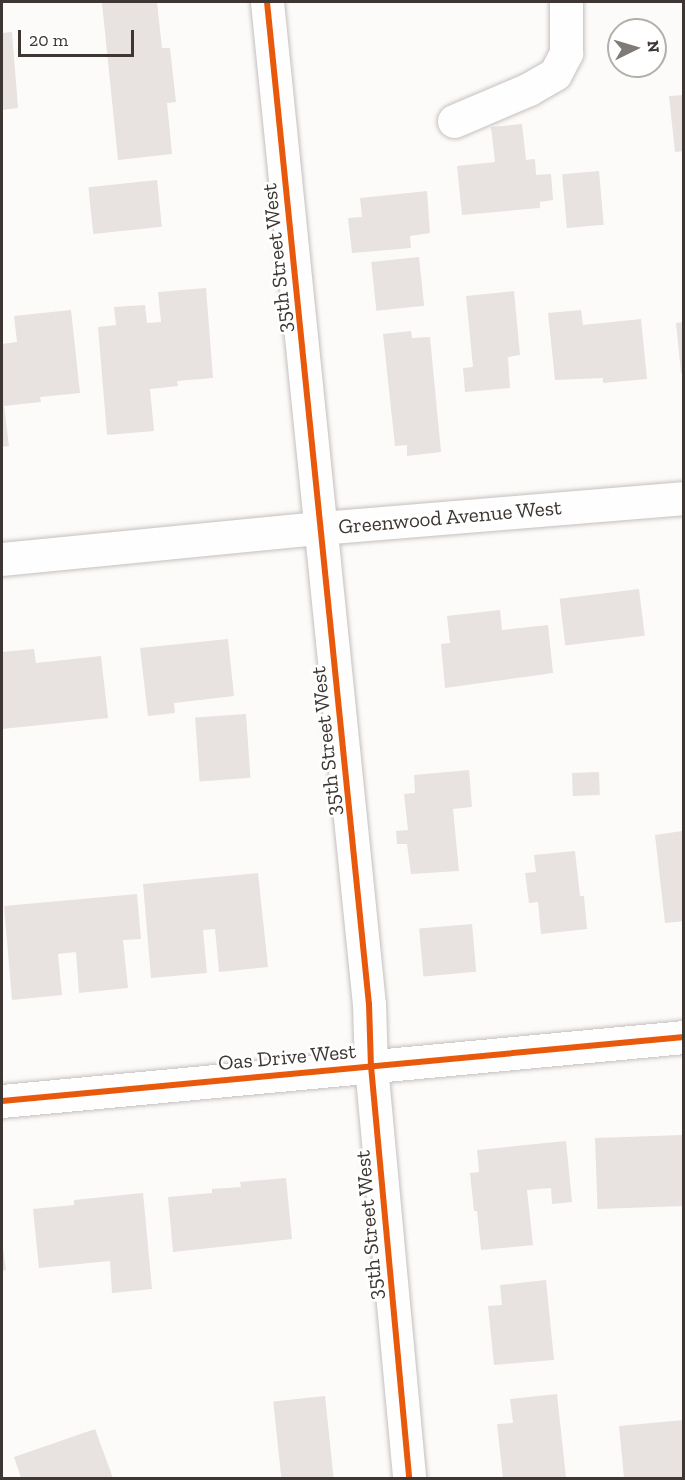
<!DOCTYPE html>
<style>
body{margin:0}
#map{position:relative;width:685px;height:1480px;overflow:hidden;background:#fdfbf9;font-family:"Zilla Slab",serif}
div>[style]{position:absolute}
[style*='--x']{left:calc(var(--x)*1px);top:calc(var(--y)*1px);width:calc(var(--w)*1px);rotate:calc(var(--a)*1deg)}
.building>*{inset:0;background:#e8e2e0;transform-origin:0 0}
.roads{filter:drop-shadow(0 0 2px #c5c0be) drop-shadow(0 0 2px #c5c0be)}
.minor>*{height:33px;margin:-16.5px;padding:0 16.5px;transform-origin:16.5px;border-radius:16.5px;background:#fffefe}
.cycleway>*{height:6px;margin:-3px;padding:0 3px;transform-origin:3px;border-radius:3px;background:#e8590c}
span{translate:-50% -50%;white-space:nowrap;text-align:center;line-height:1.15;-webkit-text-stroke:5px #fff;paint-order:stroke}
.street-label{font-size:21px;color:#3e3632}
.frame{position:absolute;inset:0;border:3px solid #3e3632;pointer-events:none}
.north{position:absolute;left:607px;top:18px;width:60px;height:60px;box-sizing:border-box;background:#fff;border:2px solid #b2afad;border-radius:50%;rotate:85deg;font-size:16px;font-weight:700;line-height:24px;text-align:center;color:#3e3632}
.north::after{content:'';display:block;margin:auto;width:21px;height:27px;background:#817b78;clip-path:polygon(50% 0,100% 100%,50% 72%,0 100%)}
.scale{position:absolute;left:18px;top:30px;width:116px;height:27px;box-sizing:border-box;border:3px solid #3e3632;border-top:0;padding-left:8px;font-size:18px;line-height:21px;white-space:nowrap;color:#3e3632;-webkit-text-stroke:4px #fff;paint-order:stroke}
</style>
<div id="map">
<div class="building">
<i style="clip-path:polygon(157px 2px,162px 48px,170px 48px,176px 102px,167px 103px,172px 154px,118px 160px,102px 3px)"></i>
<i style="clip-path:polygon(12px 32px,18px 108px,2px 110px,2px 33px)"></i>
<i style="clip-path:polygon(684px 95px,684px 151px,675px 152px,669px 96px)"></i>
<i style="clip-path:polygon(522px 124px,526px 160px,535px 159px,536px 175px,551px 174px,553px 200px,540px 202px,540px 208px,462px 215px,457px 166px,495px 162px,491px 127px)"></i>
<i style="left:599px;top:171px;width:54px;height:37px;rotate:85deg"></i>
<i style="left:157px;top:180px;width:47px;height:69px;rotate:84deg"></i>
<i style="clip-path:polygon(427px 191px,430px 233px,410px 236px,411px 248px,352px 253px,348px 218px,362px 217px,360px 198px)"></i>
<i style="left:419px;top:257px;width:49px;height:48px;rotate:84deg"></i>
<i style="clip-path:polygon(206px 288px,213px 378px,177px 381px,178px 386px,150px 389px,154px 431px,107px 435px,98px 327px,116px 325px,114px 307px,145px 305px,147px 323px,161px 322px,158px 292px)"></i>
<i style="clip-path:polygon(514px 291px,520px 355px,508px 357px,510px 388px,465px 392px,463px 368px,473px 367px,466px 296px)"></i>
<i style="clip-path:polygon(71px 310px,80px 393px,40px 397px,41px 402px,4px 406px,9px 446px,2px 447px,2px 344px,17px 342px,14px 316px)"></i>
<i style="clip-path:polygon(581px 310px,583px 325px,641px 319px,647px 379px,603px 383px,603px 378px,555px 380px,548px 313px)"></i>
<i style="clip-path:polygon(684px 322px,684px 373px,681px 373px,676px 323px)"></i>
<i style="clip-path:polygon(411px 331px,412px 338px,430px 337px,441px 452px,407px 456px,407px 445px,395px 446px,383px 334px)"></i>
<i style="left:639px;top:589px;width:47px;height:80px;rotate:83deg"></i>
<i style="clip-path:polygon(500px 610px,502px 630px,548px 625px,553px 673px,445px 688px,441px 644px,450px 643px,447px 616px)"></i>
<i style="clip-path:polygon(228px 639px,234px 696px,174px 703px,175px 713px,148px 716px,140px 648px)"></i>
<i style="clip-path:polygon(34px 649px,36px 663px,101px 656px,108px 718px,2px 729px,2px 652px)"></i>
<i style="left:246px;top:714px;width:64px;height:51px;rotate:86deg"></i>
<i style="clip-path:polygon(469px 770px,472px 807px,453px 809px,459px 871px,411px 874px,407px 844px,397px 844px,396px 831px,408px 830px,404px 794px,415px 793px,414px 775px)"></i>
<i style="left:599px;top:772px;width:23px;height:27px;rotate:88deg"></i>
<i style="clip-path:polygon(682px 831px,684px 921px,665px 923px,655px 835px)"></i>
<i style="clip-path:polygon(575px 851px,580px 896px,584px 896px,587px 929px,541px 934px,538px 902px,529px 903px,525px 873px,536px 872px,534px 855px)"></i>
<i style="clip-path:polygon(258px 873px,268px 967px,219px 972px,215px 929px,203px 930px,207px 973px,151px 978px,143px 884px)"></i>
<i style="clip-path:polygon(137px 894px,141px 939px,123px 940px,128px 988px,79px 993px,76px 952px,58px 954px,62px 995px,12px 1000px,4px 906px)"></i>
<i style="left:472px;top:924px;width:48px;height:53px;rotate:85deg"></i>
<i style="left:682px;top:1135px;width:71px;height:87px;rotate:88deg"></i>
<i style="clip-path:polygon(566px 1141px,572px 1202px,552px 1204px,551px 1188px,527px 1190px,533px 1245px,481px 1250px,477px 1211px,474px 1211px,470px 1173px,479px 1172px,477px 1150px)"></i>
<i style="clip-path:polygon(286px 1178px,292px 1239px,173px 1252px,168px 1197px,212px 1193px,212px 1189px,241px 1187px,240px 1182px)"></i>
<i style="clip-path:polygon(143px 1193px,152px 1289px,112px 1293px,110px 1261px,39px 1268px,33px 1209px,74px 1205px,74px 1200px)"></i>
<i style="clip-path:polygon(2px 1241px,6px 1270px,2px 1271px)"></i>
<i style="clip-path:polygon(546px 1280px,554px 1360px,494px 1365px,488px 1306px,502px 1305px,500px 1285px)"></i>
<i style="clip-path:polygon(557px 1394px,566px 1478px,503px 1478px,497px 1424px,513px 1423px,510px 1399px)"></i>
<i style="left:325px;top:1396px;width:82px;height:52px;rotate:84deg"></i>
<i style="clip-path:polygon(684px 1420px,683px 1478px,624px 1478px,619px 1426px)"></i>
<i style="clip-path:polygon(95px 1429px,113px 1478px,21px 1478px,14px 1457px)"></i>
</div>
<div class="roads">
<div class="minor">
<i style="--x:267;--y:2;--w:1007;--a:84.19"></i>
<i style="--x:369;--y:1004;--w:62;--a:88.2"></i>
<i style="--x:371;--y:1066;--w:414;--a:84.7"></i>
<i style="--x:454;--y:121;--w:82;--a:-23.1"></i>
<i style="--x:529;--y:89;--w:30;--a:-30"></i>
<i style="--x:555;--y:74;--w:24;--a:-62"></i>
<i style="--x:566;--y:53;--w:51;--a:-90"></i>
<i style="--x:2;--y:559;--w:320;--a:-5.6"></i>
<i style="--x:320;--y:528;--w:365;--a:-4.7"></i>
<i style="--x:2;--y:1101;--w:685;--a:-5.36"></i>
</div>
</div>
<div class="cycleway">
<i style="--x:267;--y:2;--w:1007;--a:84.19"></i>
<i style="--x:369;--y:1004;--w:62;--a:88.2"></i>
<i style="--x:371;--y:1066;--w:414;--a:84.7"></i>
<i style="--x:2;--y:1101;--w:685;--a:-5.36"></i>
</div>
<div class="street-label">
<span style="left:277px;top:258px;rotate:-96deg">35th Street West</span>
<span style="left:450px;top:517px;rotate:-5deg">Greenwood Avenue West</span>
<span style="left:326px;top:741px;rotate:-96deg">35th Street West</span>
<span style="left:287px;top:1057px;rotate:-5deg">Oas Drive West</span>
<span style="left:369px;top:1225px;rotate:-95deg">35th Street West</span>
</div>
<div class="frame"></div>
<div class="north">N</div>
<div class="scale">20 m</div>
</div>
